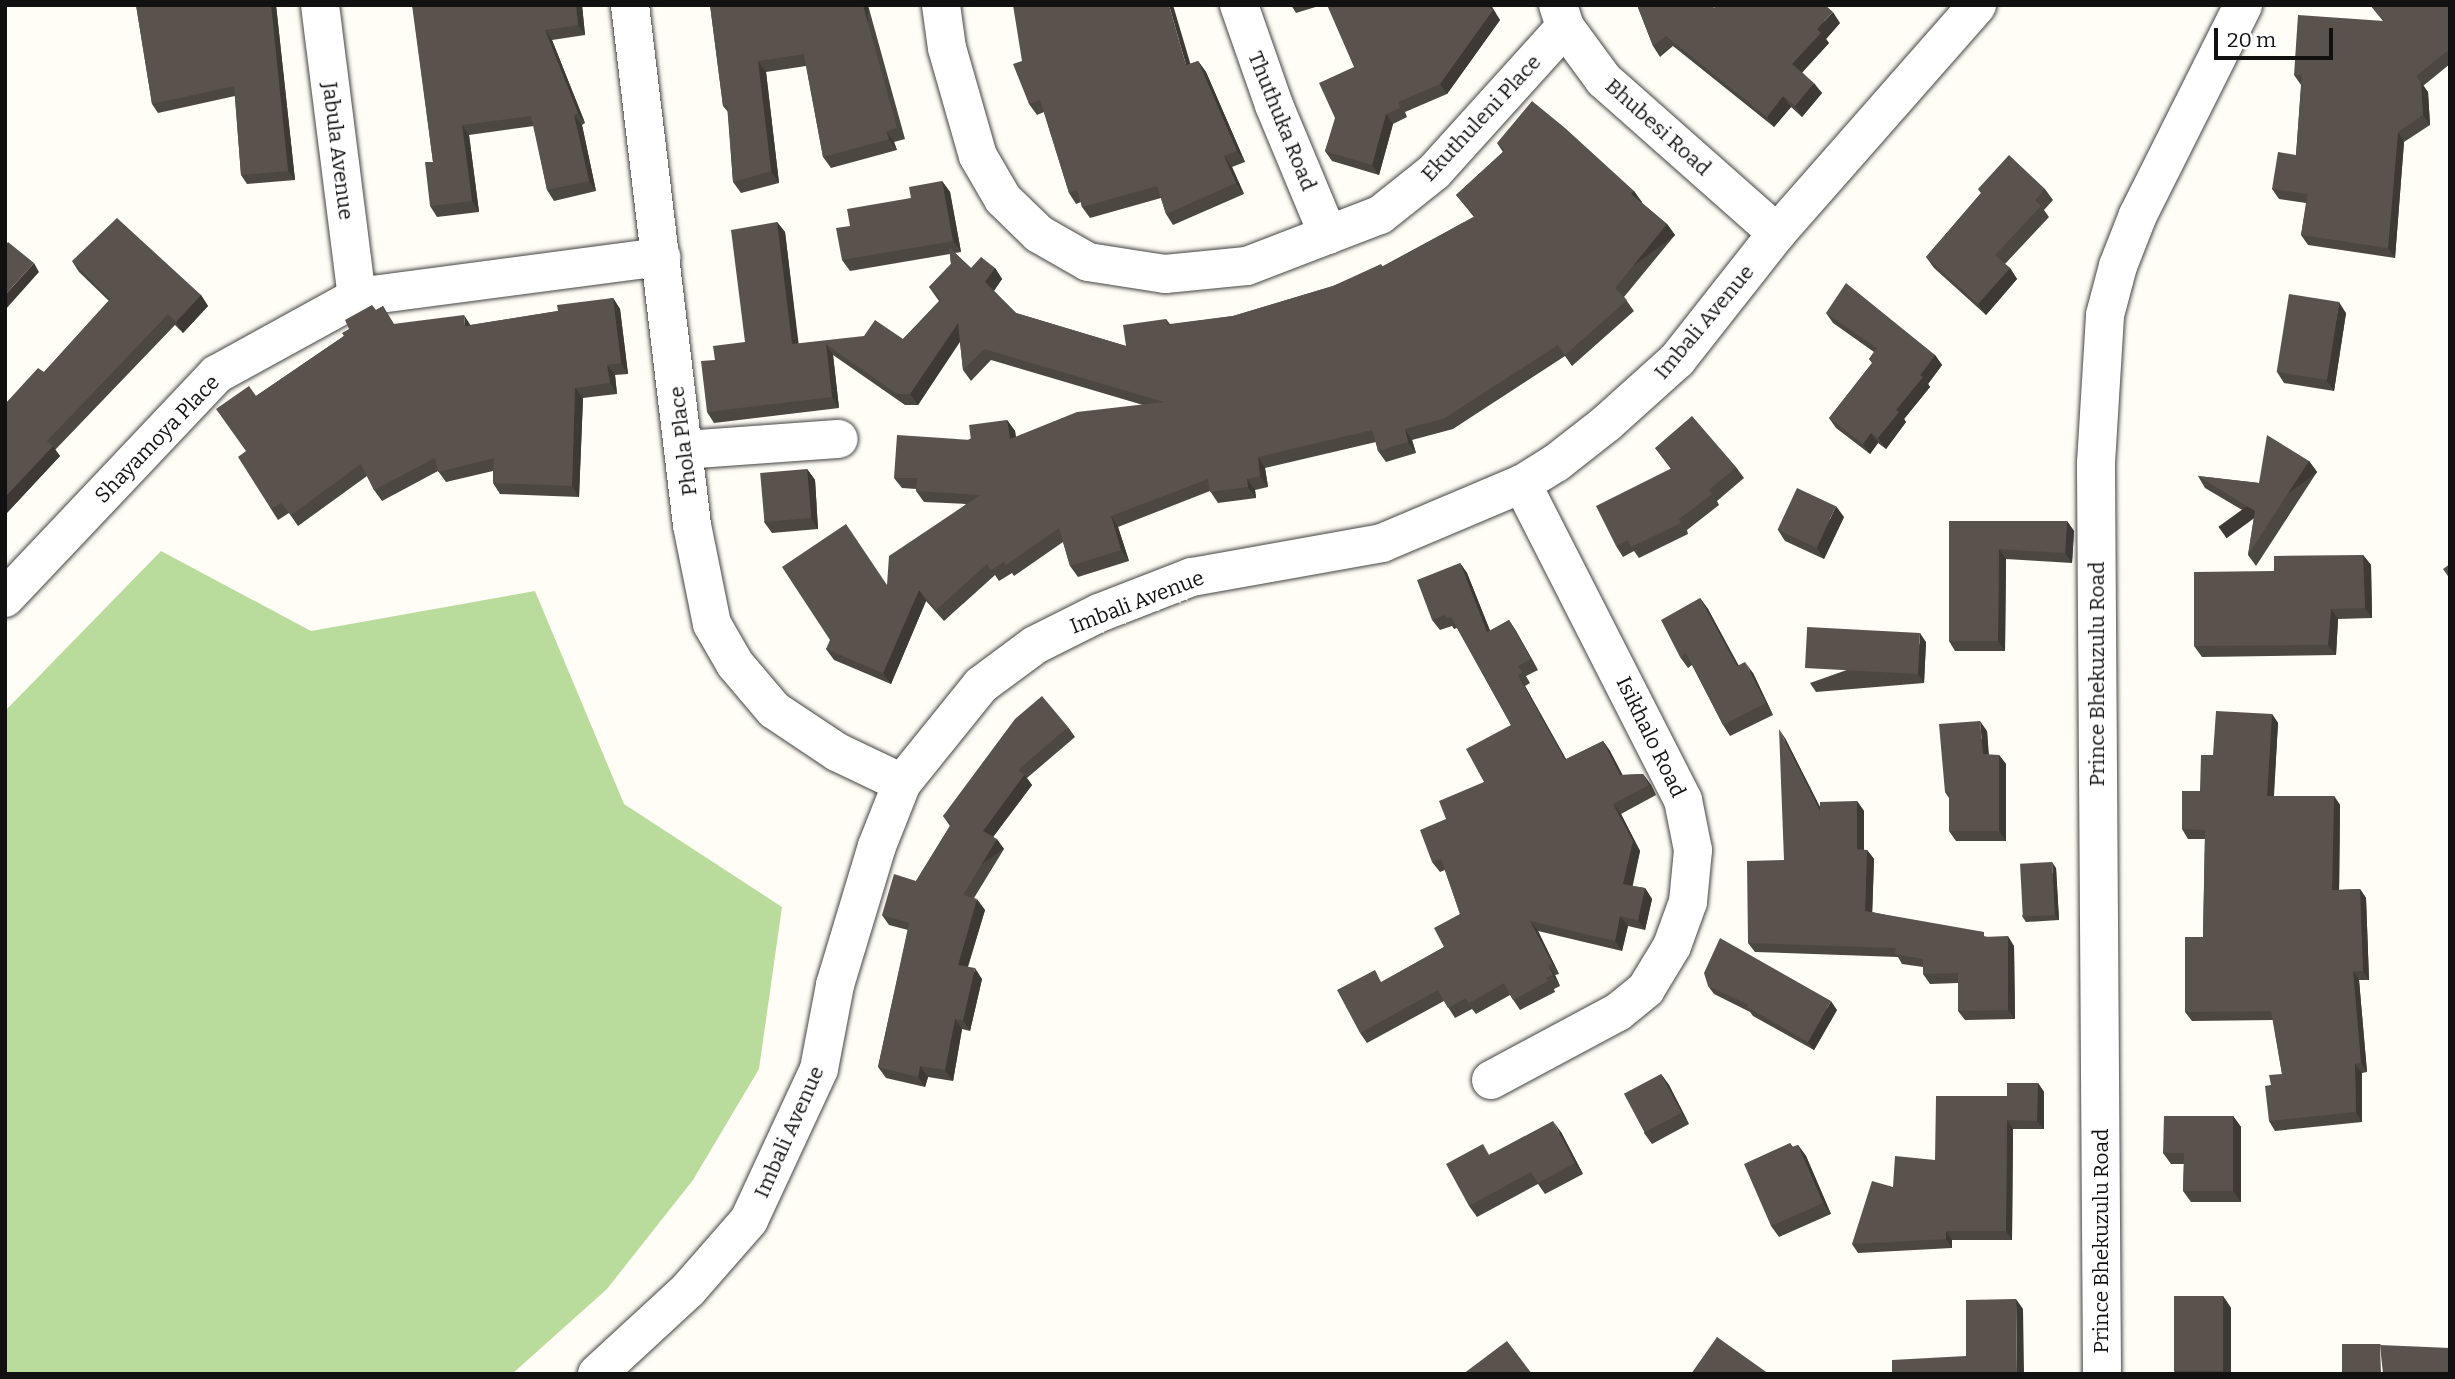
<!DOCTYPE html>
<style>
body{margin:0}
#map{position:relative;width:2455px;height:1379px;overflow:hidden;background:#fffdf5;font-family:Bitter,serif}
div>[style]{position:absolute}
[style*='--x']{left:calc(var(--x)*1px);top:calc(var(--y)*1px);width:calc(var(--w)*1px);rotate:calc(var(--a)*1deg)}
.forest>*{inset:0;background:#b9dc9c}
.roads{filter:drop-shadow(0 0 2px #444) drop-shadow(0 0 2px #444)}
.minor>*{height:38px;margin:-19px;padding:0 19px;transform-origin:19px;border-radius:19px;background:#fff}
.wall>*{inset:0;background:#4d4742}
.shaded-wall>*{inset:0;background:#3f3936;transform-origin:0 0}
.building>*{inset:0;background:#5a524d;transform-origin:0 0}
span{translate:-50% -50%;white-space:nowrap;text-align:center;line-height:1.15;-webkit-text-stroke:7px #fff;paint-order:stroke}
.street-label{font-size:21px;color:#111}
.frame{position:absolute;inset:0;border:7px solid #111;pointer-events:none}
.scale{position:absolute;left:2214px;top:28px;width:119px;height:32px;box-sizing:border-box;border:4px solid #111;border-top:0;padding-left:9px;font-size:21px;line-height:24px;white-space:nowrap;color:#111;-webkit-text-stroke:5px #fff;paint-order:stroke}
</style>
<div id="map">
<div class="forest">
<i style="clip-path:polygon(161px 551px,311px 631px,535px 591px,624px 804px,782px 907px,759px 1069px,693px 1180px,607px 1289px,512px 1374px,5px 1374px,5px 711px)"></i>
</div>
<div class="roads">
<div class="minor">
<i style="--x:320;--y:5;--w:294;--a:82.8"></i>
<i style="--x:630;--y:5;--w:524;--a:83.2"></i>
<i style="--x:692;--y:525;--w:101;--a:78.6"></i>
<i style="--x:712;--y:624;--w:46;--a:60.1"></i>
<i style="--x:735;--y:664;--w:60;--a:49.7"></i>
<i style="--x:774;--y:710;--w:76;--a:33.7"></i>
<i style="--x:837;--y:752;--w:72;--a:25.5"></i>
<i style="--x:941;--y:5;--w:43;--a:82.1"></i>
<i style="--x:947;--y:48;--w:112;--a:74"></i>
<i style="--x:978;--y:156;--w:50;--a:59.8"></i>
<i style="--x:1003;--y:199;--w:50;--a:44.2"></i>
<i style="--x:1039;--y:234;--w:56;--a:29.7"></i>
<i style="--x:1088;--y:262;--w:78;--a:8.9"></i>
<i style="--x:1165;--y:274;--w:82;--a:-5.6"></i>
<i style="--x:1247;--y:266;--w:142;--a:-21"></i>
<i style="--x:1380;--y:215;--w:69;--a:-38.5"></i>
<i style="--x:1434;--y:172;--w:195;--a:-47.9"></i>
<i style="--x:1239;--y:5;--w:106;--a:70.7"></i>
<i style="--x:1274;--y:105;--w:141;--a:67.4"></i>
<i style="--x:1558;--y:5;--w:23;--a:72"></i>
<i style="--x:1565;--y:27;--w:66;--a:53.7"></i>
<i style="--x:1604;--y:80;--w:231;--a:41.5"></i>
<i style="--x:684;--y:450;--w:155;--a:-4.1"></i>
<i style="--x:5;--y:598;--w:308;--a:-46.6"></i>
<i style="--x:217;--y:374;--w:160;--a:-28.8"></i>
<i style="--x:357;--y:297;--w:307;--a:-7.5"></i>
<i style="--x:1491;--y:1080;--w:144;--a:-28.2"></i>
<i style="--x:1618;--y:1012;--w:36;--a:-39"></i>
<i style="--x:1646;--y:989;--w:50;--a:-58.8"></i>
<i style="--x:1672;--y:946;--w:47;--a:-70"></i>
<i style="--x:1688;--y:902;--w:52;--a:-84.5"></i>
<i style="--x:1693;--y:850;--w:51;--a:-101.3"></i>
<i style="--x:1683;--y:800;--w:355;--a:-117"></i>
<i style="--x:597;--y:1374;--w:124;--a:-42.7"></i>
<i style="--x:688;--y:1290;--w:93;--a:-48.9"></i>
<i style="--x:749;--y:1220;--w:166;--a:-65.1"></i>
<i style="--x:819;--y:1069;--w:86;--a:-79.2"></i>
<i style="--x:835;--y:985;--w:145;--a:-73.2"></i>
<i style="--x:877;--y:846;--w:68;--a:-68.4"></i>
<i style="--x:902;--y:783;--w:126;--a:-51.1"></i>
<i style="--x:981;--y:685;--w:67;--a:-36.5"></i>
<i style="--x:1035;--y:645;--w:72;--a:-26.6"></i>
<i style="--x:1099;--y:613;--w:100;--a:-21.2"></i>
<i style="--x:1192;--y:577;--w:193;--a:-10.1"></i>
<i style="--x:1382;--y:543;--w:152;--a:-22.9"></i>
<i style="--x:1522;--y:484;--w:40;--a:-32"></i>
<i style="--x:1556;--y:463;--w:65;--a:-38.1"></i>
<i style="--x:1607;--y:423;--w:94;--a:-42"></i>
<i style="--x:1677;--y:360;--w:162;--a:-51.8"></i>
<i style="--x:1777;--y:233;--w:303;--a:-48.7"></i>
<i style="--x:2102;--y:1374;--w:911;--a:-90.38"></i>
<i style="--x:2096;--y:463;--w:148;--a:-86.5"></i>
<i style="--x:2105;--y:315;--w:51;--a:-75.1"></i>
<i style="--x:2118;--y:266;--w:55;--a:-68.6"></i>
<i style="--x:2138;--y:215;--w:235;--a:-63.4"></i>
</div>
</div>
<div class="wall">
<i style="clip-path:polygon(136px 5px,276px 5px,295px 180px,247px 184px,241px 175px,235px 96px,158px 113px,152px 104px)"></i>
<i style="clip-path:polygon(411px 5px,582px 5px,585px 35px,552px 40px,585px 123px,582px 125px,596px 191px,554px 201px,547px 190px,534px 126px,469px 135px,479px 212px,437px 217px,430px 206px,433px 162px,413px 8px)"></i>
<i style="clip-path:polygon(710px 5px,868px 5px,905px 139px,894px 142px,897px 150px,831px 168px,823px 157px,806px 66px,766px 72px,779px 183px,741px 193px,733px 182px,728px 112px,723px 106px)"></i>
<i style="clip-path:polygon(1291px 5px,1322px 5px,1296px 13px)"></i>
<i style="clip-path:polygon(1637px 5px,1840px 23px,1826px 39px,1829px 43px,1802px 72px,1822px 93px,1802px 117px,1791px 107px,1774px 127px,1673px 46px,1660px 57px,1653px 46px)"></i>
<i style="clip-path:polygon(2370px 5px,2450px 5px,2450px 64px,2423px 86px,2428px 92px,2430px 125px,2404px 142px,2395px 258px,2308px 245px,2301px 235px,2306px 203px,2279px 199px,2272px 189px,2296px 155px,2301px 85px,2294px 75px,2383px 21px)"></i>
<i style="clip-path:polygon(1496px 12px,1495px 13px,1500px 20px,1447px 94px,1405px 112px,1407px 117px,1393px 124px,1379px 175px,1332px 161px,1325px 151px,1354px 67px)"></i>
<i style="clip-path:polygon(1022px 61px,1190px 64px,1198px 61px,1206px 72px,1245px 162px,1232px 167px,1244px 194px,1173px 225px,1166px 214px,1161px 198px,1090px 218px,1082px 207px,1081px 202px,1076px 204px,1069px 193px,1044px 112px,1037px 115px,1029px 104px)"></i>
<i style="clip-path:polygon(1497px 143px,1634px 191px,1641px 202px,1667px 224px,1675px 235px,1624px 297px,1634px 311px,1572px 366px,1565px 356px,1453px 429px,1412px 440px,1416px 453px,1386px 462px,1378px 451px,1376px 442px,1265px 468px,1268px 487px,1255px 490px,1256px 498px,1218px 503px,1210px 491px,1118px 527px,1129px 561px,1078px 577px,1070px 566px,1063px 542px,1014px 576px,1012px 573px,999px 581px,995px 575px,944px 621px,926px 601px,891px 684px,834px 660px,826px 649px,887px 585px,966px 504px,924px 502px,916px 491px,916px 489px,902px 488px,894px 478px,1007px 420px,1015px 431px,1016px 437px,1143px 405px,991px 360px,971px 381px,963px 370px,960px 342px,918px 405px,905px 405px,833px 355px,839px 408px,714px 423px,707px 412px,715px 360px,745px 342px,777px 222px,785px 232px,798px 344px,903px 339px,939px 301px,929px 287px,951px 264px,950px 254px,850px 271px,842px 260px,850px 226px,911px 198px,942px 181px,950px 192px,961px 252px,955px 253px,971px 268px,995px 268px,1002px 279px,994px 291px,1016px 313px,1126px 346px,1166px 319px,1170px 324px,1233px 316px,1333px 286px,1383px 266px,1474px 217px,1456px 195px,1503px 152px)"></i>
<i style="clip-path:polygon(1978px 189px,2045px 189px,2053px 200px,2044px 210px,2049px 217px,2005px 264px,2010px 268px,2017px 279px,1986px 315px,1934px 268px,1926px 257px,1981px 193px)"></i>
<i style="clip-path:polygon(72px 261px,201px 295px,208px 306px,183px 333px,175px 325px,55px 450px,60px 456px,5px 515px,5px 404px,44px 372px,109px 301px,79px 272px)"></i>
<i style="clip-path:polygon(613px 298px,620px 309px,628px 374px,615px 375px,617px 394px,583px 398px,579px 497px,500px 494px,493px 483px,493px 471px,446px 482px,438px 471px,382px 501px,374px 490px,367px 476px,298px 526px,289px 513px,278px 520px,271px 509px,246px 452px,256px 396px,344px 336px,376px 310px,383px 306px,394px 324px,470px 325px,558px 311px)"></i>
<i style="clip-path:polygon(1826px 313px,1935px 355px,1942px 365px,1928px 384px,1930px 387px,1904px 419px,1906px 422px,1886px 449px,1878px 443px,1870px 454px,1836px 428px,1829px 418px,1872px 363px,1869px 359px,1874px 352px,1833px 323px)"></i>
<i style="clip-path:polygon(2346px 313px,2334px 391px,2284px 383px,2277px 372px)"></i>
<i style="clip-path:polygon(1655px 448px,1736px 467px,1744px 478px,1717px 501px,1719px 505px,1687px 530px,1688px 534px,1639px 558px,1634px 551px,1623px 557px,1616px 546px,1671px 469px)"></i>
<i style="clip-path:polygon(2309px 461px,2317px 472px,2256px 566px,2248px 555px,2254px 517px,2205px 488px,2198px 476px,2259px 483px)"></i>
<i style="clip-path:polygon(807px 469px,815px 480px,818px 529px,772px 533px,764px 522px)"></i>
<i style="clip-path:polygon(1844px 517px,1824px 559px,1785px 541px,1778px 530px)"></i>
<i style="clip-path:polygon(1949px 521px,2067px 521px,2074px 531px,2072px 563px,2006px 559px,2005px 651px,1955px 651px,1949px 641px)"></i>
<i style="clip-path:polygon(2363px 555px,2371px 565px,2372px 618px,2338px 619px,2336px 655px,2202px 657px,2194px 646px,2274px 571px)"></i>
<i style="clip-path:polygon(1460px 563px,1467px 573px,1490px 631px,1509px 620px,1516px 631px,1538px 670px,1526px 676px,1530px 683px,1525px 686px,1566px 759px,1603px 741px,1610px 751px,1622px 775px,1643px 774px,1651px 785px,1656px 795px,1621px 814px,1640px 851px,1632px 886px,1645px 888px,1652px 899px,1645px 930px,1628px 926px,1622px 951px,1538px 931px,1559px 974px,1555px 975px,1560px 986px,1554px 989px,1555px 992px,1520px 1010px,1510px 995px,1476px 1014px,1472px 1009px,1455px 1018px,1444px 1001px,1367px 1043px,1360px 1033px,1382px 982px,1444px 947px,1460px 914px,1445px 870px,1440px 872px,1432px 862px,1446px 819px,1484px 782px,1511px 725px,1457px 628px,1454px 629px,1452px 626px,1440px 630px,1432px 620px)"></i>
<i style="clip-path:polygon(1700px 598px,1708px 609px,1738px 666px,1753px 673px,1773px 715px,1730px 736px,1723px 725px,1692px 665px,1688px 668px,1680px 657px)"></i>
<i style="clip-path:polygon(1926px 642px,1924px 683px,1816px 692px,1810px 683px)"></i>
<i style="clip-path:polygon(2272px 714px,2278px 723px,2274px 796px,2334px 796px,2340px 805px,2339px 890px,2360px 889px,2366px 898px,2369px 980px,2359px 980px,2367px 1072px,2362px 1073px,2362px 1122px,2275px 1131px,2269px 1121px,2271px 1085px,2282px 1074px,2273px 1020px,2192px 1021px,2185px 1012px,2203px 937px,2205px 839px,2188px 839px,2182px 829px,2200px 791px,2213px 755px)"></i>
<i style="clip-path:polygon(1068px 727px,1075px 737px,1027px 778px,1032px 785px,993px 837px,1004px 849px,974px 898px,985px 910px,968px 967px,982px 979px,970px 1031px,962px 1029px,953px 1081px,928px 1077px,925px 1087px,886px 1078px,878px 1067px,908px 930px,889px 925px,882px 915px,916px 881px,950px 826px,943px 816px)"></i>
<i style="clip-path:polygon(1987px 731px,1989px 755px,1999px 755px,2006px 764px,2006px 841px,1956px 841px,1949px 831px,1949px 798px,1945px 792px)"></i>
<i style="clip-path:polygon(1785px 738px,1820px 807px,1857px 801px,1864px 811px,1864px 850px,1867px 850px,1874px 859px,1872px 912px,1988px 937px,2014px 946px,2015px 1019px,1965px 1020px,1958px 1011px,1958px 983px,1930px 984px,1923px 974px,1923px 967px,1902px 964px,1898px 957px,1755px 952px,1748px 943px,1784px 860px)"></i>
<i style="clip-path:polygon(2056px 868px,2059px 920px,2026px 922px,2022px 916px)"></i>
<i style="clip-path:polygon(1708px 986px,1837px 1010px,1814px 1050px,1753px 1016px,1750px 1012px,1714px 994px)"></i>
<i style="clip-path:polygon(1661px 1074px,1669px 1085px,1689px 1124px,1652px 1144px,1644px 1133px)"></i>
<i style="clip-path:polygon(2038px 1083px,2044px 1092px,2044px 1129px,2013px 1129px,2012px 1240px,1952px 1240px,1952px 1248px,1858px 1253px,1852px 1244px,1893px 1187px,1935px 1160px,2007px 1096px)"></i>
<i style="clip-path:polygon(2233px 1116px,2241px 1127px,2241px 1202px,2191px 1202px,2183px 1191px,2184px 1164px,2171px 1164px,2163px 1153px)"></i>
<i style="clip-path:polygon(1561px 1132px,1583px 1174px,1545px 1194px,1538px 1184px,1477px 1217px,1469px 1206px,1490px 1154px)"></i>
<i style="clip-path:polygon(1790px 1143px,1793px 1147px,1798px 1145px,1806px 1156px,1831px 1214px,1779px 1237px,1771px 1226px)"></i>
<i style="clip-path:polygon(2223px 1296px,2231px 1308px,2231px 1374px,2176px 1374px,2174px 1371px)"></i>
</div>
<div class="shaded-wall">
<i style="clip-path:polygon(271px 5px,276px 5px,295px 180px,288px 171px)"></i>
<i style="clip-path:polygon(576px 5px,582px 5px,585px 35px,578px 25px)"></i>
<i style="left:863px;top:5px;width:5px;height:128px"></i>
<i style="clip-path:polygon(1169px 5px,1173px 5px,1194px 76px,1186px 65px)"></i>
<i style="clip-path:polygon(1487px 5px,1491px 5px,1500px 20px,1447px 94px,1440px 84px)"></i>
<i style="clip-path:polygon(1833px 12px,1840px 23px,1826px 39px,1829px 43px,1800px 75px,1792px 64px,1817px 29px)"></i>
<i style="clip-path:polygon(545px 30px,552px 40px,585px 123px,578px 113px)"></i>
<i style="clip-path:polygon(758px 61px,766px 72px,779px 183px,771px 171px)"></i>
<i style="clip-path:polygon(1198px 61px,1206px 72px,1245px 162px,1237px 151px)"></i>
<i style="clip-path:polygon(2421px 82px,2428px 92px,2430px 125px,2423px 115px)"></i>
<i style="clip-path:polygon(1814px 83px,1822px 93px,1802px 117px,1795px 106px)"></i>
<i style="clip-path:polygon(1783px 96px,1791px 107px,1774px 127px,1767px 117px)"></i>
<i style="clip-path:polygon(1386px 114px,1393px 124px,1379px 175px,1372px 165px)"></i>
<i style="clip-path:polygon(574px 115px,582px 125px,596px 191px,589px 181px)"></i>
<i style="clip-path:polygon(462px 125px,469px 135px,479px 212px,472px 201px)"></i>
<i style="clip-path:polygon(886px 131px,894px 142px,897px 150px,889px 139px)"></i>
<i style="clip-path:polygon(2398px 132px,2404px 142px,2395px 258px,2388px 248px)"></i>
<i style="clip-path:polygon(1224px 156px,1232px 167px,1244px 194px,1236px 183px)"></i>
<i style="clip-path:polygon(942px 181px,950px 192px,961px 252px,953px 241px)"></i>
<i style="left:1634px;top:191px;width:14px;height:4px;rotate:54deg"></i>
<i style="clip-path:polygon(777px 222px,785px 232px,800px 355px,792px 344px)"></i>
<i style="left:1667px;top:224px;width:14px;height:82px;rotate:54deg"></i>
<i style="clip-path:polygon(34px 263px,39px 272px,5px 310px,5px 295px)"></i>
<i style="clip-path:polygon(995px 268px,1002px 279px,992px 293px,985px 282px)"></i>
<i style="clip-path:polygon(2010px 268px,2017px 279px,1986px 315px,1978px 304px)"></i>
<i style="clip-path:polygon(201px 295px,208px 306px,183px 333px,176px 322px)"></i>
<i style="clip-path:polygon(613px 298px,620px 309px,628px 374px,621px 363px)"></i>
<i style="clip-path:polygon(2339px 302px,2346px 313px,2334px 391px,2326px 380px)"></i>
<i style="clip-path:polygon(464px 315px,471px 326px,465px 326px)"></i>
<i style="clip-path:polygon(958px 323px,965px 333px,918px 405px,910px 394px)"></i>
<i style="clip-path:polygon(826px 344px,833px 355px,839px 408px,832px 397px)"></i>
<i style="clip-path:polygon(1935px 355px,1942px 365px,1928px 384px,1930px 387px,1904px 419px,1906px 422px,1886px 449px,1878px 438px,1896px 410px)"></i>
<i style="clip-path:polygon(607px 365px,615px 375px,617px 394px,610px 383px)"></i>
<i style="clip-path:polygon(575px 388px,583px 398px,579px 497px,572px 486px)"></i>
<i style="clip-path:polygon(1007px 420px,1015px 431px,1017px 450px,1010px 439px)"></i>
<i style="clip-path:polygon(1405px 429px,1412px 440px,1416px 453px,1408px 442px)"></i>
<i style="clip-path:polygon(1871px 433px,1878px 443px,1870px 454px,1863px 444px)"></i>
<i style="clip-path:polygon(53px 446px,60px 456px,5px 515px,5px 497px)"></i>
<i style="clip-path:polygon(1258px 457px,1265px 468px,1268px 487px,1260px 476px)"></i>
<i style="left:2309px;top:461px;width:14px;height:112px;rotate:54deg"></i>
<i style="clip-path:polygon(807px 469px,815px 480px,818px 529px,811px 518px)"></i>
<i style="clip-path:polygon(1247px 479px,1255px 490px,1256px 498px,1248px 487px)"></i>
<i style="clip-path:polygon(1836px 506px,1844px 517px,1824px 559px,1817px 548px)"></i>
<i style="clip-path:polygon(1111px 516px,1118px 527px,1129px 561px,1121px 550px)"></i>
<i style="clip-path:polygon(2067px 521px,2074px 531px,2072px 563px,2065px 553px)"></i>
<i style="clip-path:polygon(1999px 549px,2006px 559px,2005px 651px,1998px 641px)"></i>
<i style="clip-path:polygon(2363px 555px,2371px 565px,2372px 618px,2365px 608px)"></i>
<i style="clip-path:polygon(1460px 563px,1467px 573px,1495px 643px,1487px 632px)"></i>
<i style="clip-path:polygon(919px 590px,926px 601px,891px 684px,883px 673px)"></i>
<i style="clip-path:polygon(1700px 598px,1708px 609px,1745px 677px,1737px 666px)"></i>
<i style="clip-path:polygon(2331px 609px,2338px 619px,2336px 655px,2328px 645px)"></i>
<i style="clip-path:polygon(1509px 620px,1516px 631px,1538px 670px,1531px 659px)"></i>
<i style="clip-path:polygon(1920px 633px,1926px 642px,1924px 683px,1918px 674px)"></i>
<i style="clip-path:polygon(1745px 662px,1753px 673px,1773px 715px,1766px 703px)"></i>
<i style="clip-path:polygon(1518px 675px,1525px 686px,1572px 770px,1565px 760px)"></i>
<i style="clip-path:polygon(2272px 714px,2278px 723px,2273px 805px,2267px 796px)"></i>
<i style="clip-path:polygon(1980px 721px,1987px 731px,1989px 764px,1983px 754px)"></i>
<i style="clip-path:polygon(1779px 729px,1785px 738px,1827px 821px,1820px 811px)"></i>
<i style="clip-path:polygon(1603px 741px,1610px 751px,1628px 785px,1620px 775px)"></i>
<i style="clip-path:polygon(1999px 755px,2006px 764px,2006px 841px,1999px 831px)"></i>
<i style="clip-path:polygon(1643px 774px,1651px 785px,1656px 795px,1649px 785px)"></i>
<i style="clip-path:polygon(1024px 775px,1032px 785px,990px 841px,983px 831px)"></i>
<i style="clip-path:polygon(2334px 796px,2340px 805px,2339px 899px,2332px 890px)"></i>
<i style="clip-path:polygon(1857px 801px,1864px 811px,1864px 859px,1857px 849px)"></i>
<i style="clip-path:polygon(1613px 804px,1621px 814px,1640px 851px,1631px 894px,1623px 884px)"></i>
<i style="left:997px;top:839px;width:12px;height:66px;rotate:55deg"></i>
<i style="clip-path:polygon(1867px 850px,1874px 859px,1872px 921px,1865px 911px)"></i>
<i style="clip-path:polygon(2052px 862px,2056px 868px,2059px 920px,2055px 915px)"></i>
<i style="clip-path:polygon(1645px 888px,1652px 899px,1645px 930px,1638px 920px)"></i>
<i style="clip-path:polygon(2360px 889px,2366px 898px,2369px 980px,2363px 971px)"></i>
<i style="clip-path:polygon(977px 899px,985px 910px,965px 975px,958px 965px)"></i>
<i style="clip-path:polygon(1620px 916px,1628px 926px,1622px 951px,1615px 941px)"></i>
<i style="clip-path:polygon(1530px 921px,1538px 931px,1559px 974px,1552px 963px)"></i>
<i style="clip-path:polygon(2008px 936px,2014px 946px,2015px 1019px,2008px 1010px)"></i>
<i style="clip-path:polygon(1548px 965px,1555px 975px,1560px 986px,1553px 975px)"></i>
<i style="clip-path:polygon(975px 968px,982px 979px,970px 1031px,963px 1020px)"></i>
<i style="clip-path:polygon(2353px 971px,2359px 980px,2367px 1072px,2361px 1063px)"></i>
<i style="clip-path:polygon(1831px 1001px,1837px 1010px,1814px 1050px,1808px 1042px)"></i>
<i style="clip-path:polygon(955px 1019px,962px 1029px,953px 1081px,945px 1070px)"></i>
<i style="clip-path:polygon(2355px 1064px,2362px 1073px,2362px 1122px,2356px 1112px)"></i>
<i style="clip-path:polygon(920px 1066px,928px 1077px,925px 1087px,918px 1077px)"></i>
<i style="clip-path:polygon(1661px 1074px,1669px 1085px,1689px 1124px,1682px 1113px)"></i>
<i style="clip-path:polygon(2038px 1083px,2044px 1092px,2044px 1129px,2037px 1121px)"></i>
<i style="clip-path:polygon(2233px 1116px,2241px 1127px,2241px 1202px,2233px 1191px)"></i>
<i style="clip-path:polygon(2007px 1120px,2013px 1129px,2012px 1240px,2006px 1231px)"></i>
<i style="clip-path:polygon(1553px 1121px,1561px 1132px,1583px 1174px,1575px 1163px)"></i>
<i style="clip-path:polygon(1798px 1145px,1806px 1156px,1831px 1214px,1823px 1203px)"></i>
<i style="clip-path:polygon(1946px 1231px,1952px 1240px,1952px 1248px,1946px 1239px)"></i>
<i style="clip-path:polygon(2223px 1296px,2231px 1308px,2231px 1374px,2225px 1374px,2223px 1371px)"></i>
<i style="clip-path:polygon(2016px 1299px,2023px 1309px,2024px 1374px,2017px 1374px)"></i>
</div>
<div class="building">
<i style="clip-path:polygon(136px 5px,271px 5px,288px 171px,241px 175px,234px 86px,152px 104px)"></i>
<i style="clip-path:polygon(412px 5px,576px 5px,578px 25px,545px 30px,578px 113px,574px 115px,589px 181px,547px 190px,531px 116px,462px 125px,472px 201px,430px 206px,425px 162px,433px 162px)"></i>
<i style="clip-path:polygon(710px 5px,863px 5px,897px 128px,886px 131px,889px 139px,823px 157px,804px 54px,758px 61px,771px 171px,733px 182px,727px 105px,723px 106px)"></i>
<i style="clip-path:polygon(1013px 5px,1169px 5px,1186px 65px,1198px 61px,1237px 151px,1224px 156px,1236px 183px,1166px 214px,1157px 186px,1082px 207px,1077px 190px,1069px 193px,1040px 100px,1029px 104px,1013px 64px,1022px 61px)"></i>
<i style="clip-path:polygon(1327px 5px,1487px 5px,1493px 10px,1440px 84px,1398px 102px,1400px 108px,1386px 114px,1372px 165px,1325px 151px,1335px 118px,1319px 83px,1354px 67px)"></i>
<i style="clip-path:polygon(1637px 5px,1713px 5px,1714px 8px,1716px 5px,1825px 5px,1833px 12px,1817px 29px,1821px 33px,1792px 64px,1814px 83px,1795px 106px,1783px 96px,1767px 117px,1666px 36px,1653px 46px)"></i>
<i style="clip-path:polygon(2371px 5px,2450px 5px,2450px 49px,2416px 76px,2421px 82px,2423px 115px,2398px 132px,2388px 248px,2301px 235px,2308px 194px,2272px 189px,2278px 152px,2296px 155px,2302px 75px,2294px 75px,2298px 15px,2384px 21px)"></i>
<i style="clip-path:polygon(1532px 101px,1565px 128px,1634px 191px,1631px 194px,1667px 224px,1615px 288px,1627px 300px,1565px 355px,1558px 345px,1445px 418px,1405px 429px,1408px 442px,1378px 451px,1372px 430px,1258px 457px,1260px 476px,1247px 479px,1248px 487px,1210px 492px,1208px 479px,1111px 516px,1121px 550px,1070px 566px,1059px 528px,1006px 565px,1004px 562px,991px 570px,987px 564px,936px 610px,919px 590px,883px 673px,826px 649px,830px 640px,782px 567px,846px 524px,887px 585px,889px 556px,980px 495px,916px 491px,917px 478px,894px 478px,897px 435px,971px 440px,969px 425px,1007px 420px,1010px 439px,1077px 412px,1164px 402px,984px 349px,963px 370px,958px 323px,910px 394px,897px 394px,826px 344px,832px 397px,707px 412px,701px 361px,715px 360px,713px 346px,745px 342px,731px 230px,777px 222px,792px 344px,864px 336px,875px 320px,903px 339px,941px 300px,929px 287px,951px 264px,949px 247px,971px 268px,981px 257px,995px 268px,985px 282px,1016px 313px,1126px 346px,1123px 325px,1166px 319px,1167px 325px,1233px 316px,1333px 286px,1381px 264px,1383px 267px,1475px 216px,1456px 195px,1505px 150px,1497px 143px)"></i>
<i style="clip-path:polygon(2009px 155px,2045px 189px,2035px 200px,2041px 206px,1995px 255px,2010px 268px,1978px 304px,1926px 257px,1982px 192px,1978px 189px)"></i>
<i style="clip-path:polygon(942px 181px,953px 241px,842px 260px,836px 228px,850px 226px,847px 209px,911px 198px,909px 187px)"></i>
<i style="clip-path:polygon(117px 218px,201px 295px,176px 322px,168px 314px,47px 441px,53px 446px,5px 497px,5px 404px,38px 368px,44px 372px,110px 299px,72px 261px)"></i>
<i style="clip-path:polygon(8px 242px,34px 263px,5px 295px,5px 246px)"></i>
<i style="clip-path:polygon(1846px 283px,1935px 355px,1920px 375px,1923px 377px,1896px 410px,1899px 412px,1878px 438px,1871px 433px,1863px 444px,1829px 418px,1873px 362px,1869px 359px,1877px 348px,1826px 313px)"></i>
<i style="left:2289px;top:294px;width:51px;height:79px;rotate:9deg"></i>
<i style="clip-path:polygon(613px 298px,621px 363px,607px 365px,610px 383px,575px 388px,572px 486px,493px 483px,494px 458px,438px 472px,435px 458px,374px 490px,361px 464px,291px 515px,281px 503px,271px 509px,238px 457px,246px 451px,216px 409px,249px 386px,256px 396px,344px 336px,342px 333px,349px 329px,345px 320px,372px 305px,376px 310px,383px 306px,393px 324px,464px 315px,465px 326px,558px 311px,557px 305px)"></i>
<i style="clip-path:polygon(1692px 416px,1736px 467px,1709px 490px,1712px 494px,1679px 519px,1681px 523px,1631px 547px,1628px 540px,1616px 546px,1596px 506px,1672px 468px,1655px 448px)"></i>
<i style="clip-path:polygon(2267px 435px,2309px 461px,2248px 555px,2255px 511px,2198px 476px,2259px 483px)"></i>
<i style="left:807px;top:469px;width:49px;height:47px;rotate:85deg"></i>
<i style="left:1797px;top:488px;width:43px;height:46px;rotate:25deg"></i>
<i style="clip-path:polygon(1949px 521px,2067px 521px,2065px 553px,1999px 549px,1998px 641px,1949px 641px)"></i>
<i style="clip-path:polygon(2363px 555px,2365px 608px,2331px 609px,2328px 645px,2194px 646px,2194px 572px,2274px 571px,2274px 556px)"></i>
<i style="clip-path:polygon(1460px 563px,1487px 632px,1509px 620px,1531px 659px,1518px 666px,1522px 673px,1518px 675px,1565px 760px,1603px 741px,1620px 775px,1643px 774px,1649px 785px,1613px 804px,1633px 841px,1623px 884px,1645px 888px,1638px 920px,1620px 916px,1615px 941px,1530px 921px,1552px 963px,1548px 965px,1553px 975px,1546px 978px,1548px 981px,1513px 1000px,1504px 983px,1469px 1003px,1466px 998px,1448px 1008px,1438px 990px,1360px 1033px,1337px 990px,1375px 970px,1381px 982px,1444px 947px,1434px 928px,1460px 914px,1441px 859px,1432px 862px,1420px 830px,1446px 819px,1439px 801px,1484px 782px,1466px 749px,1511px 725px,1451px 617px,1447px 618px,1445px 615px,1432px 620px,1417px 580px)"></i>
<i style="clip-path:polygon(2450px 564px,2450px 579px,2443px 569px)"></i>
<i style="clip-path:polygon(1700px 598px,1737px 666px,1745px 662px,1766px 703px,1723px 725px,1686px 653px,1680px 657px,1661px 620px)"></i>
<i style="left:1920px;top:633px;width:41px;height:113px;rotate:93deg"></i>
<i style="clip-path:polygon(1042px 696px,1068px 727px,1018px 770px,1024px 775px,983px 831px,997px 839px,963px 895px,977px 899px,958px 965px,975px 968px,963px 1020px,955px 1019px,945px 1070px,920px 1066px,918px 1077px,878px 1067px,909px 923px,882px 915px,894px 874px,916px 881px,951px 824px,943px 816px,1015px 719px)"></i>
<i style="clip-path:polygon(2216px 711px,2272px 714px,2267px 796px,2334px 796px,2332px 890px,2360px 889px,2363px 971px,2353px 971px,2361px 1063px,2355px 1064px,2356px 1112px,2269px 1121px,2265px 1086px,2271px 1085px,2269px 1075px,2282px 1074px,2271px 1011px,2185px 1012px,2185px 937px,2203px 937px,2205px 830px,2182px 829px,2182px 791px,2200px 791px,2201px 755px,2213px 755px)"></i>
<i style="clip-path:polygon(1980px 721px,1983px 754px,1999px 755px,1999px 831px,1949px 831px,1949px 792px,1945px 792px,1939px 724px)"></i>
<i style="clip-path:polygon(1779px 729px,1820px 811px,1820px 802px,1857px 801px,1857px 849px,1867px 850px,1865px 911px,1984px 932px,1984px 937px,2008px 936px,2008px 1010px,1958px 1011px,1958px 973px,1923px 974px,1923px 959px,1895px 954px,1896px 948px,1748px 943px,1747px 861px,1784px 860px)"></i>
<i style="left:2052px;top:862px;width:53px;height:32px;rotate:87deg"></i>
<i style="clip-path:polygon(1720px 938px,1831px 1001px,1808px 1042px,1747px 1007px,1749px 1005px,1708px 986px,1704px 973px)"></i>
<i style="left:1661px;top:1074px;width:44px;height:42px;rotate:62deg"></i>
<i style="clip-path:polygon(2007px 1083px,2038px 1083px,2037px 1121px,2007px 1120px,2006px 1231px,1946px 1231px,1946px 1239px,1852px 1244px,1872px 1181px,1893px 1187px,1895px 1156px,1935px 1160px,1936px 1096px,2007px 1096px)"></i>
<i style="clip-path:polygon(2164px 1116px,2233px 1116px,2233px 1191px,2183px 1191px,2184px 1153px,2163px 1153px)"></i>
<i style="clip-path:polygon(1553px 1121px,1575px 1163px,1538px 1183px,1531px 1172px,1469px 1206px,1446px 1164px,1483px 1144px,1489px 1155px)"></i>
<i style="clip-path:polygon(1790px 1143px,1792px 1147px,1798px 1145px,1823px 1203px,1771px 1226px,1744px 1164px)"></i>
<i style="left:2223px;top:1296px;width:75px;height:49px;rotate:90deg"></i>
<i style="clip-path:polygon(2016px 1299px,2017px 1374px,1891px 1374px,1892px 1373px,1892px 1360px,1966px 1356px,1966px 1300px)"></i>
<i style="clip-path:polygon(1717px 1337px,1769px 1374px,1691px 1374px)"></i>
<i style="clip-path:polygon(1507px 1341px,1532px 1374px,1463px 1374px)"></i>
<i style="clip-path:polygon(2342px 1344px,2381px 1344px,2380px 1345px,2381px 1374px,2342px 1374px)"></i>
<i style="clip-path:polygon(2380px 1345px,2450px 1348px,2450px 1374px,2383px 1374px)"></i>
</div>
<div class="street-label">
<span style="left:1481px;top:118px;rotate:-47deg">Ekuthuleni Place</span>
<span style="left:1282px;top:121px;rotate:68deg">Thuthuka Road</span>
<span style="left:1658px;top:127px;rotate:42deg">Bhubesi Road</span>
<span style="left:338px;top:151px;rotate:83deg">Jabula Avenue</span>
<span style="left:1704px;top:322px;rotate:-50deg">Imbali Avenue</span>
<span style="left:157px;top:439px;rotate:-46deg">Shayamoya Place</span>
<span style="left:683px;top:441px;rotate:-97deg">Phola Place</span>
<span style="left:1137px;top:602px;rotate:-21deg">Imbali Avenue</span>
<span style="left:2097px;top:674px;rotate:-90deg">Prince Bhekuzulu Road</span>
<span style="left:1651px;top:737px;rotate:64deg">Isikhalo Road</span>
<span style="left:789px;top:1132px;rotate:-66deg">Imbali Avenue</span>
<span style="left:2101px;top:1241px;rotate:-90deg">Prince Bhekuzulu Road</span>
</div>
<div class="frame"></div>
<div class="scale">20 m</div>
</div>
